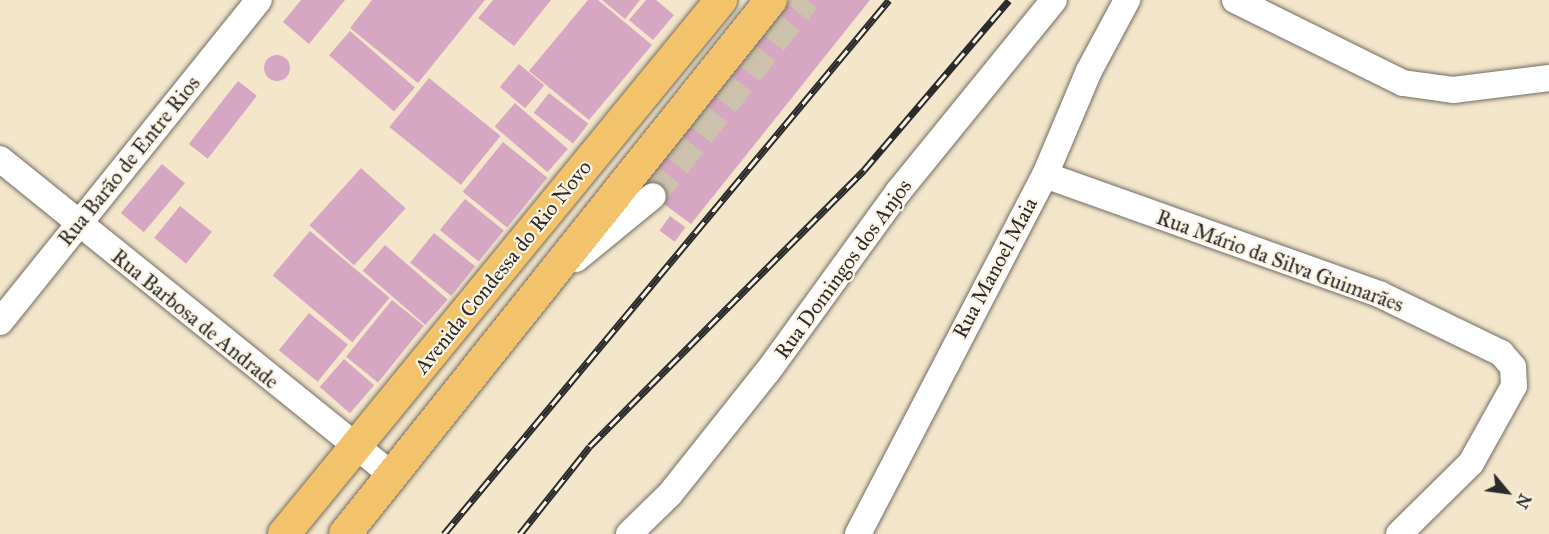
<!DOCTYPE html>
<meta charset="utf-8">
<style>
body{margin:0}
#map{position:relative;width:1549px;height:534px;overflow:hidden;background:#f4e6cb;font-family:"IM FELL Great Primer",serif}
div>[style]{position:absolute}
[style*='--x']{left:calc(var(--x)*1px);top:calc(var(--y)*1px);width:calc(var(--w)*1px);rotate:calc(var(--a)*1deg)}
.building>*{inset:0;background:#d6a7c2;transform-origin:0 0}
.round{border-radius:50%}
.minor-tunnel>*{height:26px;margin-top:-13px;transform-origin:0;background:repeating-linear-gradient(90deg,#ccc1ab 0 26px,transparent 0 39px)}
.roads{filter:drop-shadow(0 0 2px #716c63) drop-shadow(0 0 2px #716c63)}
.minor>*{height:26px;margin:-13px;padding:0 13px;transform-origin:13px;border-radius:13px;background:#fff}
.major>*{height:32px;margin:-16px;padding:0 16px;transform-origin:16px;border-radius:16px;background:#f2c36a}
.rail>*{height:7px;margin-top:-3.5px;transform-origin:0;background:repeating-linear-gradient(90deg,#fcf5e5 0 14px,#2b2b2b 0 28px);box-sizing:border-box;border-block:2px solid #2b2b2b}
span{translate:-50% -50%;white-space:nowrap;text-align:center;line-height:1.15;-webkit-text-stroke:4.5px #fcf5e5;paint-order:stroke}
.street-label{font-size:21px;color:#2b2b2b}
.north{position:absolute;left:1477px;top:462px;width:60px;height:60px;-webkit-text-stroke:4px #fcf5e5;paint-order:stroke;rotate:119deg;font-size:16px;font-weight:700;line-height:24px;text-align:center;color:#2b2b2b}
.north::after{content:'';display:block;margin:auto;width:21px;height:27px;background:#2b2b2b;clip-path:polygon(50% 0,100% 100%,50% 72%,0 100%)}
</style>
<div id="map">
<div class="building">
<i style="clip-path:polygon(301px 0,345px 0,309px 44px,283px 22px)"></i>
<i style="clip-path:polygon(372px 0,485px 0,418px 83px,350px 28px)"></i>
<i style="clip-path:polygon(493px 0,551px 0,514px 46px,478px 18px)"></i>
<i style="clip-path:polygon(588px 0,598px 0,652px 45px,589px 120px,529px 71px)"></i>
<i style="clip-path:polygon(602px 0,640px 0,625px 19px)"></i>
<i style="clip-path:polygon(646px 0,656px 0,674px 15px,653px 40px,629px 20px)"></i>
<i style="clip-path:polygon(790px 0,870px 0,691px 224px,641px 187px)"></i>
<i style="left:350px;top:31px;width:86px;height:32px;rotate:41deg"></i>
<i class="round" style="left:264px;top:55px;width:26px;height:26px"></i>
<i style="left:519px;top:64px;width:33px;height:30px;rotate:40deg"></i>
<i style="left:429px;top:78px;width:92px;height:63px;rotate:39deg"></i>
<i style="left:238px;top:81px;width:24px;height:80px;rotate:38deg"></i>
<i style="left:549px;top:93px;width:50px;height:25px;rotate:38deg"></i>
<i style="left:515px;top:103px;width:70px;height:31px;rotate:41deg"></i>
<i style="left:503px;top:142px;width:57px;height:64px;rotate:39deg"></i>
<i style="left:162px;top:164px;width:30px;height:64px;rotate:40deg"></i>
<i style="left:361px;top:168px;width:60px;height:77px;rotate:42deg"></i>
<i style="left:465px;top:199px;width:50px;height:40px;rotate:39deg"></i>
<i style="left:180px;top:206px;width:41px;height:41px;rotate:39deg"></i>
<i style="left:670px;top:216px;width:19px;height:18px;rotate:36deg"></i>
<i style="left:310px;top:231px;width:104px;height:58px;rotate:40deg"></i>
<i style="left:434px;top:233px;width:53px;height:38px;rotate:39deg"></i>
<i style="left:385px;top:245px;width:83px;height:34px;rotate:41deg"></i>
<i style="left:392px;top:300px;width:41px;height:73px;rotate:39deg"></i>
<i style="left:309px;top:313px;width:50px;height:48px;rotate:39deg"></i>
<i style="left:344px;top:359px;width:40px;height:37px;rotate:41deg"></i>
</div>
<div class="minor-tunnel">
<i style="--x:653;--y:196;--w:249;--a:-51.8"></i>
</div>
<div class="roads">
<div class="minor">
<i style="--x:1235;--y:0;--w:187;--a:26.3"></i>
<i style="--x:1403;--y:83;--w:50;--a:8"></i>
<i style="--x:1453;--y:90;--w:97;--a:-7.1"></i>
<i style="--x:0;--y:159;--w:504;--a:38.87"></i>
<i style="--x:1045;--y:175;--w:355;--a:19.6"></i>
<i style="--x:1379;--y:294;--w:136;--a:25.8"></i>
<i style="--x:1501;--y:353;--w:18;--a:49"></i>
<i style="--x:1513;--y:367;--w:19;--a:87"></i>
<i style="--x:1514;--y:386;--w:88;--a:119.2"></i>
<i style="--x:1471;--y:463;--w:101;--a:135.4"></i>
<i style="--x:576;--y:259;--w:99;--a:-39.3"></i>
<i style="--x:0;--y:322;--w:413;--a:-51.2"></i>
<i style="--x:629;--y:534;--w:57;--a:-44.3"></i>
<i style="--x:670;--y:494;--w:157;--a:-51.5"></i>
<i style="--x:768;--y:371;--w:221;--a:-54"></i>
<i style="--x:898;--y:192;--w:247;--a:-50.9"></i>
<i style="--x:858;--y:534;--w:405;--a:-62.5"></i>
<i style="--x:1045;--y:175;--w:113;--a:-67.1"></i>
<i style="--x:1089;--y:71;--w:81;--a:-61.8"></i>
</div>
<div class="major">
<i style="--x:284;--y:534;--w:690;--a:-50.7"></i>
<i style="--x:345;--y:534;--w:683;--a:-51.42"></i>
</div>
</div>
<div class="rail">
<i style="--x:444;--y:534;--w:695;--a:-50.19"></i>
<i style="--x:520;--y:534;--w:112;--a:-51.5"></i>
<i style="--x:590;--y:446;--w:389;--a:-45.2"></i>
<i style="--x:864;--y:170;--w:223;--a:-49.5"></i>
</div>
<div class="street-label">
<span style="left:129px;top:161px;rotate:-51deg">Rua Barão de Entre Rios</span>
<span style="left:1280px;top:261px;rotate:20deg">Rua Mário da Silva Guimarães</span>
<span style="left:503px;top:267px;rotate:-51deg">Avenida Condessa do Rio Novo</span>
<span style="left:995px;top:268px;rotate:-62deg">Rua Manoel Maia</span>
<span style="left:843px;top:269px;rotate:-54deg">Rua Domingos dos Anjos</span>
<span style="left:195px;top:319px;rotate:39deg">Rua Barbosa de Andrade</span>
</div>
<div class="north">N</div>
</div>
